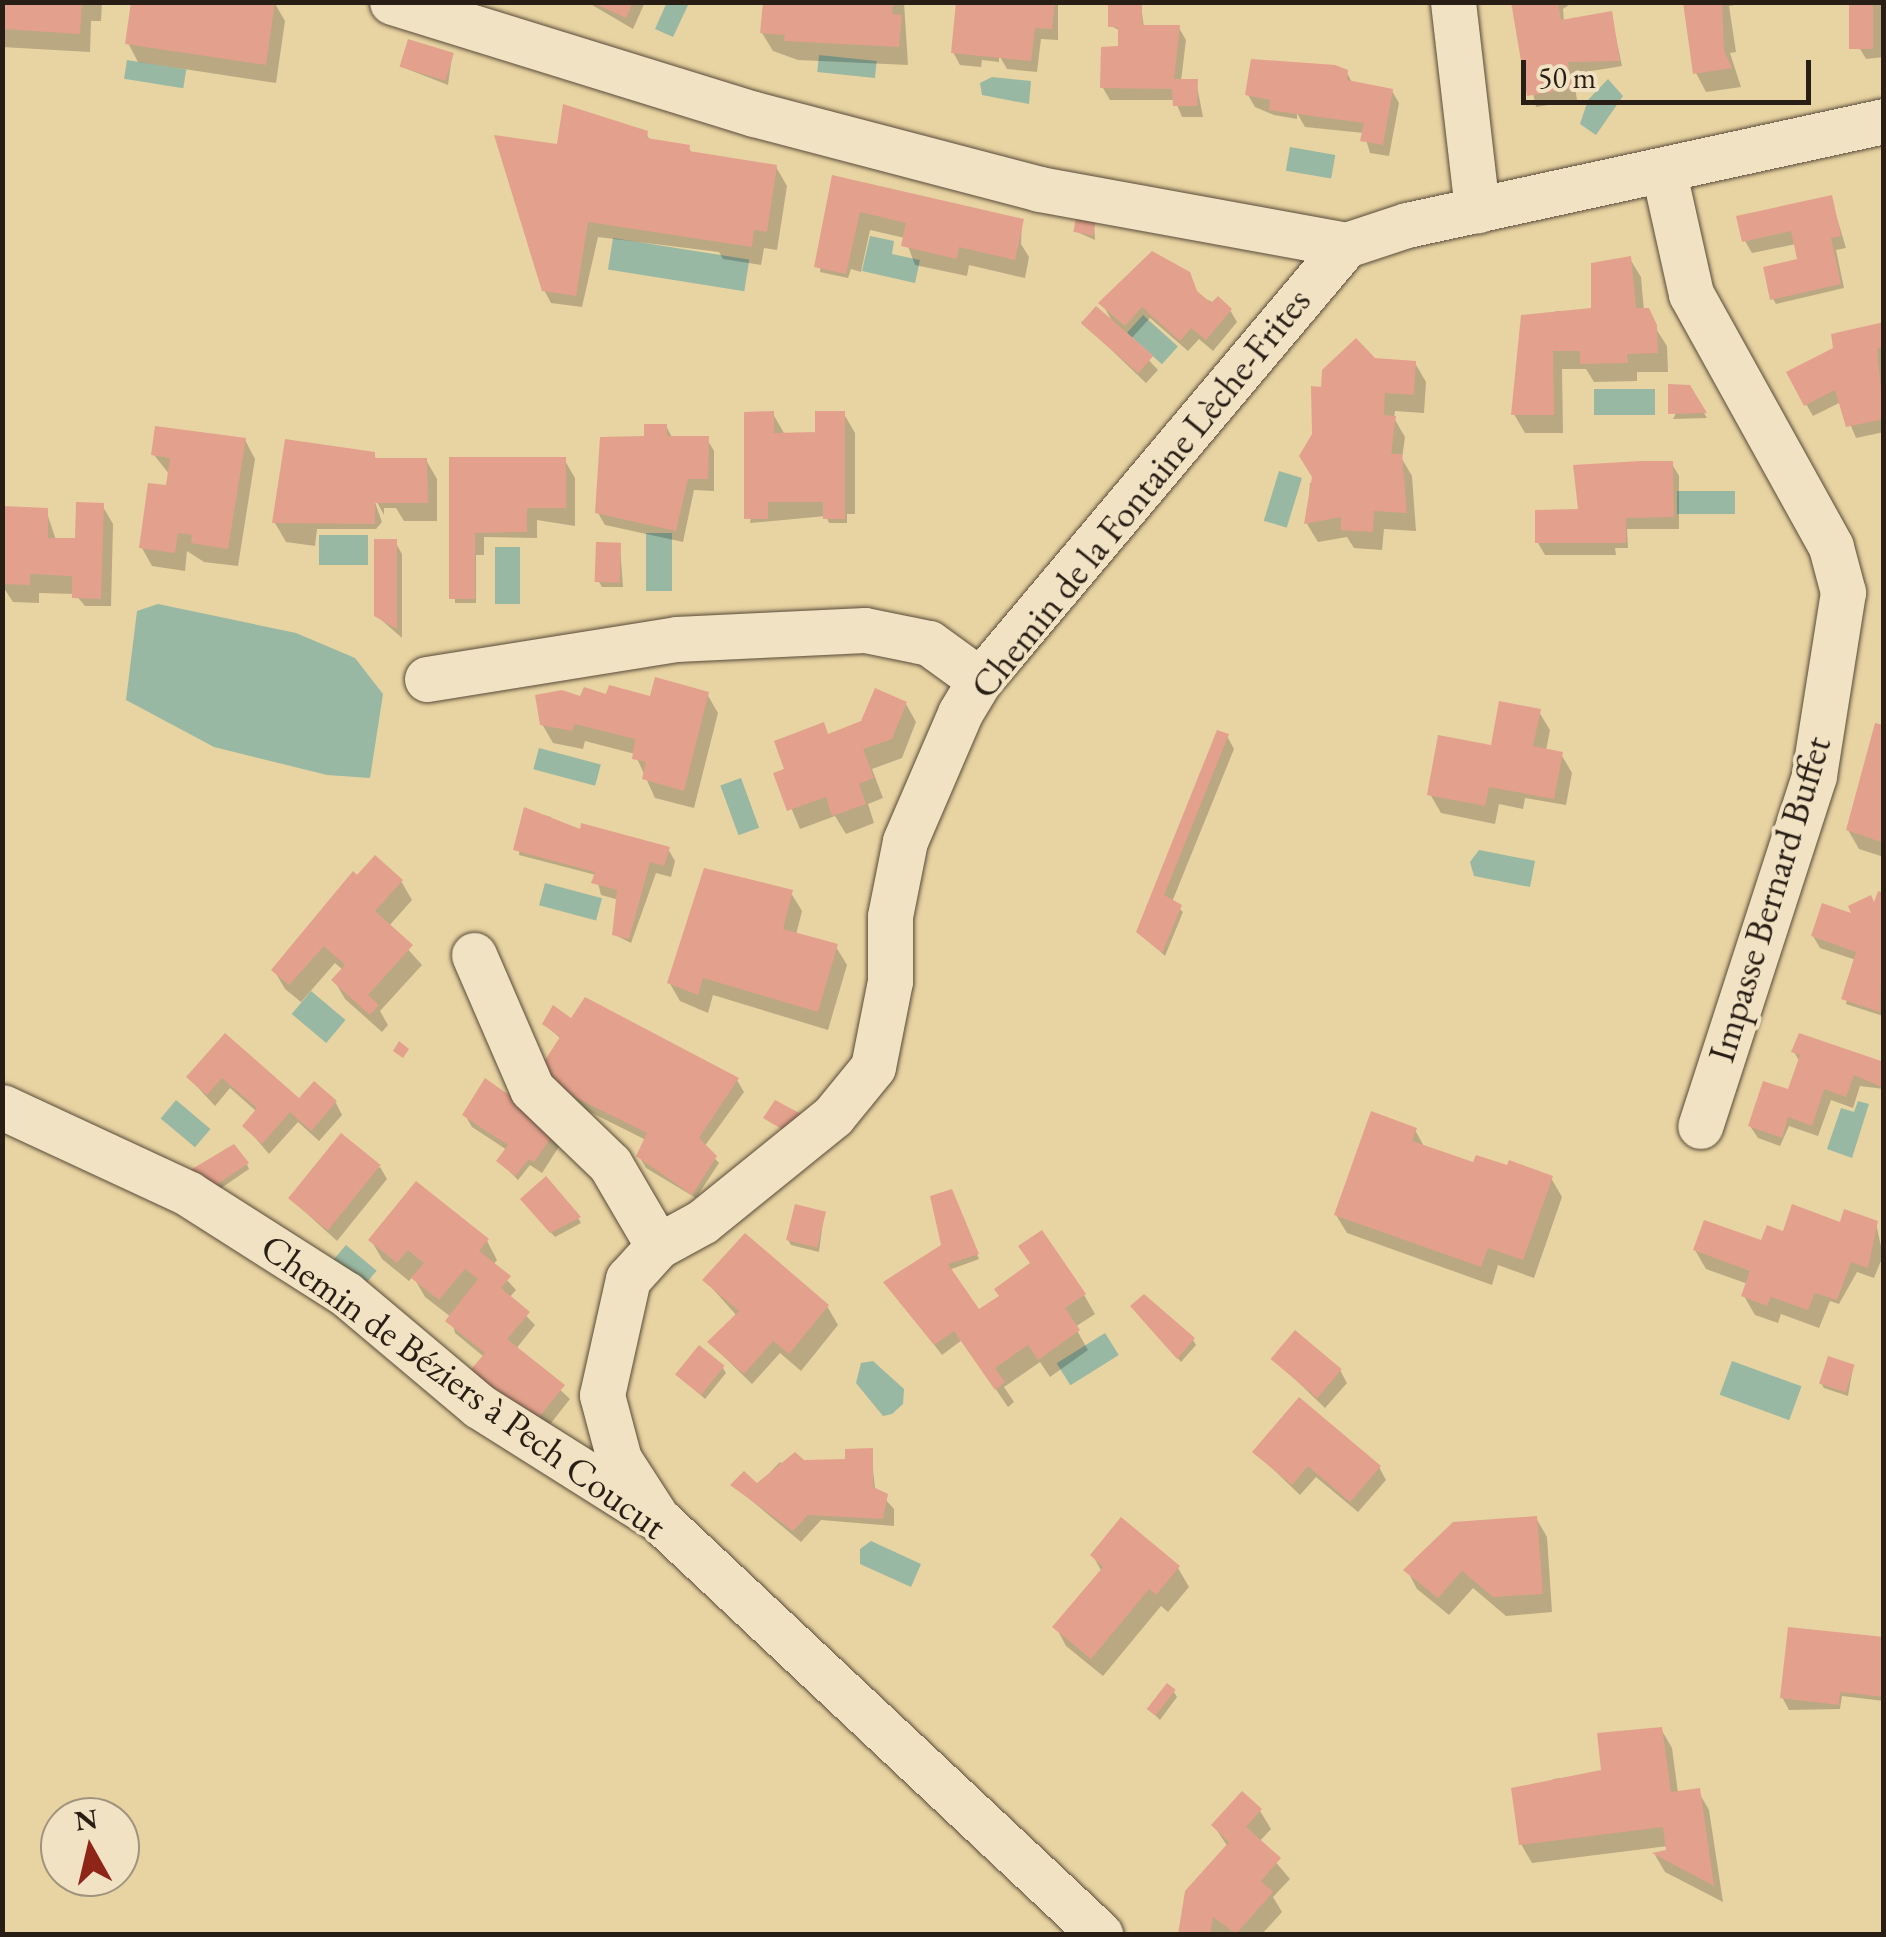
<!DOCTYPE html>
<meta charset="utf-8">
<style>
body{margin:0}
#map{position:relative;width:1886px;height:1937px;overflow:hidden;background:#e8d3a2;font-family:"EB Garamond",serif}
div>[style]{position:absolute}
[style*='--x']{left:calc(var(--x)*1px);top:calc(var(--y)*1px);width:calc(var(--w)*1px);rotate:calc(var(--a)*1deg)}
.water>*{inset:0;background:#98b8a3;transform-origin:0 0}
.shadow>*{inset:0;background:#0003}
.building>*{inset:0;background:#e3a18d;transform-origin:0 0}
.roads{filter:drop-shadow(0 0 2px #584b39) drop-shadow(0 0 2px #584b39)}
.minor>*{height:45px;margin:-22.5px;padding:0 22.5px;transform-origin:22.5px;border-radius:22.5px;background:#f0e2c3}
span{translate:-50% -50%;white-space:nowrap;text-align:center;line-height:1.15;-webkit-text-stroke:8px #f0e2c3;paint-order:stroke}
.street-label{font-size:38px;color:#281e16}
.frame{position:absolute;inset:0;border:5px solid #281e16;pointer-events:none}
.north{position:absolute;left:40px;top:1797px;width:100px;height:100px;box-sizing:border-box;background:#f0e2c3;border:2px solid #a0947e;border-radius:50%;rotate:352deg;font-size:28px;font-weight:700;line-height:40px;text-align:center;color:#281e16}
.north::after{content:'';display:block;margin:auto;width:35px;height:45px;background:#8f2418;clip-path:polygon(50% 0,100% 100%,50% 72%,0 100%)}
.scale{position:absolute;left:1521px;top:60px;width:290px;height:45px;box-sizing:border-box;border:5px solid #281e16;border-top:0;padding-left:12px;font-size:30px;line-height:35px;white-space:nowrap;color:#281e16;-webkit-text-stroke:8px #f0e2c3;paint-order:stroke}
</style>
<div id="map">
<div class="water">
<i style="clip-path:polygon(667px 2px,689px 3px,673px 37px,655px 29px)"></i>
<i style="left:819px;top:55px;width:58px;height:17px;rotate:6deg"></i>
<i style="left:127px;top:60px;width:60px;height:19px;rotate:9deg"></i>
<i style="clip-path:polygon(992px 77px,1031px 81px,1029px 104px,982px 95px,980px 83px)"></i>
<i style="clip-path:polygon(1608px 79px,1623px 96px,1596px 135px,1580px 124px,1588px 100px)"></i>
<i style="left:1290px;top:147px;width:46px;height:24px;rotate:10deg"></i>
<i style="clip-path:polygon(870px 236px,894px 241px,892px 254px,920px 260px,915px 283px,862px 271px)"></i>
<i style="left:613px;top:238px;width:138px;height:32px;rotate:9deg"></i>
<i style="left:1143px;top:315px;width:47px;height:24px;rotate:42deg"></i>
<i style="left:1594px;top:389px;width:61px;height:26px"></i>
<i style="left:1279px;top:471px;width:24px;height:52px;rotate:17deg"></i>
<i style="left:1677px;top:491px;width:58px;height:23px"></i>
<i style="left:646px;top:533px;width:26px;height:58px"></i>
<i style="left:368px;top:535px;width:30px;height:49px;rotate:90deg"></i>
<i style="left:495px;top:547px;width:25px;height:57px"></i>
<i style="clip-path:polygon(158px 604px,296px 633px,355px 658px,383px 694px,370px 778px,327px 775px,214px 747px,126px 700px,137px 611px)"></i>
<i style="left:539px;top:748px;width:64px;height:22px;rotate:15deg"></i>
<i style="left:741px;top:778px;width:53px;height:22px;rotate:70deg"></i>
<i style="clip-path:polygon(1479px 850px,1535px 861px,1530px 887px,1474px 876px,1470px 862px)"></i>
<i style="left:545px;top:883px;width:59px;height:23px;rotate:15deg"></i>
<i style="left:311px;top:991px;width:45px;height:30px;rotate:40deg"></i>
<i style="left:176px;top:1100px;width:45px;height:24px;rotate:40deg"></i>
<i style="clip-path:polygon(1858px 1101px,1869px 1104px,1852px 1158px,1827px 1149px,1841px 1108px,1854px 1112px)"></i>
<i style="left:346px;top:1245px;width:40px;height:22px;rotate:40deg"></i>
<i style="left:1105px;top:1333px;width:26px;height:57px;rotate:58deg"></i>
<i style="clip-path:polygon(873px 1361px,904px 1389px,903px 1404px,892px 1414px,883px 1416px,856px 1383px,861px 1363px)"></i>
<i style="left:1732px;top:1361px;width:74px;height:36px;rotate:20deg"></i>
<i style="clip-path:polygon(871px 1541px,921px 1564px,911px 1587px,860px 1564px,860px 1549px)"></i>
</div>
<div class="shadow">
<i style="clip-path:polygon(2px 2px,102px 2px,101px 21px,91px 21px,90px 52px,2px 47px)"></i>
<i style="clip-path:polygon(274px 2px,285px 21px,276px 83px,138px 62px,128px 43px)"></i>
<i style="clip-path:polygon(587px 2px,645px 2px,633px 29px)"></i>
<i style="clip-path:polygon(765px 2px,904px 2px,908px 65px,798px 60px,773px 51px,762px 33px)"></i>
<i style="clip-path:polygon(959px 2px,1058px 2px,1058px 40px,1041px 39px,1037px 72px,1007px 69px,999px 55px,999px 62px,982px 60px,981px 67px,960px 65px,953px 52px)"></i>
<i style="clip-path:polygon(1513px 2px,1573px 2px,1563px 9px,1564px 22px,1611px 14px,1622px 66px,1573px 74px,1577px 100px,1536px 107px)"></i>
<i style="clip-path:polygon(1685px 2px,1754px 2px,1729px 6px,1736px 52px,1730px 53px,1741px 87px,1706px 92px,1696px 73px)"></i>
<i style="clip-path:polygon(1852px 2px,1884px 2px,1884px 57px,1866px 59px,1859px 47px)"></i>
<i style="clip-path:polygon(1141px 5px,1144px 28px,1179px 28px,1186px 40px,1181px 81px,1196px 81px,1203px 117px,1182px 117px,1175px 100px,1110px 100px,1103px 88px,1121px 49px,1121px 31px,1111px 26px)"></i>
<i style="clip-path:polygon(452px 56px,448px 85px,402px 67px)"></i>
<i style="clip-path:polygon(1347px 73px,1353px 84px,1392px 91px,1399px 103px,1389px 156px,1370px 153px,1364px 133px,1305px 127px,1297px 113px,1297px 119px,1274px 115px,1255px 107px,1248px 95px)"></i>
<i style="clip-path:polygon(646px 133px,651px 142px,688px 147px,693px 155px,776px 167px,787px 186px,777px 250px,764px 248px,761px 265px,723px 259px,719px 252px,598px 237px,582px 307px,551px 303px,544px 290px,559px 147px)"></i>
<i style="clip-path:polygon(834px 179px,1022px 221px,1021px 244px,1029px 257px,1025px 278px,969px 265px,967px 276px,915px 265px,905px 238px,870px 230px,861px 272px,851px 269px,848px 278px,820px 272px)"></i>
<i style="clip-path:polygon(1831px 198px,1846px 248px,1836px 250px,1844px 288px,1776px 304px,1773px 299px,1800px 260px,1796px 244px,1752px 253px,1745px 241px)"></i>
<i style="clip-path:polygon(1094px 224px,1095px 240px,1075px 231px)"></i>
<i style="clip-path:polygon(1630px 259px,1641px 277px,1644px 310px,1667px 346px,1668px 372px,1637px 372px,1637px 381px,1594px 382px,1586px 369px,1562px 369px,1563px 433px,1525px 433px,1514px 414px,1556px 311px,1594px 311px)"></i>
<i style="clip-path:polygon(1188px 274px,1199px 296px,1230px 310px,1237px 322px,1213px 351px,1199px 339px,1188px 351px,1150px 318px,1130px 340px,1158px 370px,1146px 383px,1081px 321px,1113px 323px,1102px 303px)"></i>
<i style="clip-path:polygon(1884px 328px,1884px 432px,1856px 438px,1841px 402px,1813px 416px,1806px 404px,1836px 349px)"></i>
<i style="clip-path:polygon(1374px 361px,1415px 363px,1426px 382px,1424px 413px,1395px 411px,1394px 418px,1405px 437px,1402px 459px,1412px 476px,1416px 531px,1384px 529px,1382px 550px,1354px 548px,1347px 537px,1318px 542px,1307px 524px,1310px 483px,1318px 483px,1314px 434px,1325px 390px)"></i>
<i style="clip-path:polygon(1689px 387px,1707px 418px,1673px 419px)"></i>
<i style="clip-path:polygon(773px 414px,784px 433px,817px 435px,844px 414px,855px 433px,855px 514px,847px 514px,847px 523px,829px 523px,826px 516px,750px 523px)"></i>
<i style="clip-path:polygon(666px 426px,673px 439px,707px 439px,714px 451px,714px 491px,694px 490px,683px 542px,605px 525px,598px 513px,647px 439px)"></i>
<i style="clip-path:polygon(245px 440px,255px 459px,238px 566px,204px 562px,187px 551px,185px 571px,152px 566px,142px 548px,170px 475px,154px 455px)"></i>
<i style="clip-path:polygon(373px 454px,377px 460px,426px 460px,437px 479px,437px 521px,404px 521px,396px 508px,384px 508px,384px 515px,371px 491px,382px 522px,376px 529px,317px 529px,315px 546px,286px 542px,275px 523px)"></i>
<i style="clip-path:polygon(564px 459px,575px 478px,575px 526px,537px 520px,537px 538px,484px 537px,484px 555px,476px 555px,476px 603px,455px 603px,452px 460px)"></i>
<i style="clip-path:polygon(1672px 464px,1679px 476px,1679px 529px,1627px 529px,1628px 548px,1615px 548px,1616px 555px,1545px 555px,1538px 543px)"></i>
<i style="clip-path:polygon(102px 505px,113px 524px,111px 606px,85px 606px,75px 594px,39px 593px,39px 603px,13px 602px,2px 585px,2px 508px,46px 510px,56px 540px,78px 541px)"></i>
<i style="clip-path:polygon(395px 542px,402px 554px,402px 638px,377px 616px)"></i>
<i style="clip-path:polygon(620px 545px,623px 587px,602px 587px,599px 582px)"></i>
<i style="clip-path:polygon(707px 694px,718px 713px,694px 808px,655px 798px,635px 754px,585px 741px,583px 749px,553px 743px,542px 724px,582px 699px)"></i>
<i style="clip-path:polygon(906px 704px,916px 722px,902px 758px,872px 769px,883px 798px,868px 804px,874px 823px,846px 834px,835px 816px,800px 829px,777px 774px,829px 736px)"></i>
<i style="clip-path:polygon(1539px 712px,1550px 730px,1546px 751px,1561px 754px,1572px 773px,1566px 805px,1525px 798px,1523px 809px,1499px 804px,1495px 824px,1441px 813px,1430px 794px)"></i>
<i style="clip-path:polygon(1884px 728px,1884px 857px,1859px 849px,1848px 830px)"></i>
<i style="clip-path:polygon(1227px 736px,1234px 749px,1172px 902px,1183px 912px,1165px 956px,1139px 932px)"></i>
<i style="clip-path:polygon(526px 810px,551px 817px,554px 825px,668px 849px,675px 861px,671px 877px,656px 873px,631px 943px,615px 935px,619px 900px,601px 895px,596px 875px,519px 855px)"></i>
<i style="clip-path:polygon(401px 881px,412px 900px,388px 927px,422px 965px,380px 1011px,388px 1025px,382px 1032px,345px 999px,334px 980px,343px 970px,335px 963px,301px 1002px,285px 989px,274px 970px)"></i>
<i style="clip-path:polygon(791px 893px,802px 911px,796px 935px,836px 947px,847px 965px,828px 1030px,713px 995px,708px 1013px,680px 1001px,669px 982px)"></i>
<i style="clip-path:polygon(1884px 896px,1884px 1014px,1883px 1016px,1846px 1004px,1856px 960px,1820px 948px,1813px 936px,1875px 907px)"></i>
<i style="clip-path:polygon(569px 1020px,737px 1080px,744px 1092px,704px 1147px,719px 1163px,696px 1198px,646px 1168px,639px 1156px,646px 1140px,544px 1089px,561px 1039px,544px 1024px)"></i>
<i style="clip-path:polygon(225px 1037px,299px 1102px,336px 1103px,342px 1115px,319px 1141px,298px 1122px,269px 1154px,245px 1126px,257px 1112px,230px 1088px,215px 1106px,189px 1078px)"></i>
<i style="clip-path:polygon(1794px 1052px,1884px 1064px,1884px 1089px,1860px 1086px,1853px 1108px,1831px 1100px,1818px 1136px,1789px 1126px,1780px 1146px,1758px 1138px,1750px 1126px,1790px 1092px,1801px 1064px)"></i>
<i style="clip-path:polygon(486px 1082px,562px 1142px,542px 1173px,530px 1165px,518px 1180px,499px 1161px,507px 1150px,472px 1127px,465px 1115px)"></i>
<i style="clip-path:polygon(1415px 1130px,1425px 1148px,1474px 1165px,1551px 1178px,1562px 1197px,1534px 1278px,1498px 1265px,1492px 1285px,1347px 1233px,1336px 1215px)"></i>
<i style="clip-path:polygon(247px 1164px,249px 1169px,217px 1191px,193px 1177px)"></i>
<i style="clip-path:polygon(380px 1167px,387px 1179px,337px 1241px,292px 1200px)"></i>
<i style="clip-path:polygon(954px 1197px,979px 1259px,949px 1270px,978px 1313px,1084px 1295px,1095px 1314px,1075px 1327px,1088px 1350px,1050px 1377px,1040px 1362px,1004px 1387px,1014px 1402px,1008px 1407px,962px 1340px,942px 1355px,887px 1283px,944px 1246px)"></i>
<i style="clip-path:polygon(526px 1205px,578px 1218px,581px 1223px,555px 1237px)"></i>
<i style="clip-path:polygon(824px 1214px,819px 1252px,791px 1245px,788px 1240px)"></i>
<i style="clip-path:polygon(1876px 1223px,1883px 1256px,1874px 1278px,1857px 1272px,1839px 1304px,1830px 1301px,1819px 1328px,1781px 1314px,1778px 1323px,1755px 1315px,1744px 1296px,1748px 1284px,1706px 1269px,1695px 1250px)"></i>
<i style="clip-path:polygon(371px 1240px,487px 1241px,497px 1260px,493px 1265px,516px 1290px,509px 1298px,535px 1325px,516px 1349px,570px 1399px,540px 1437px,484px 1357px,455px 1333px,451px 1317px,425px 1297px,413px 1276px,409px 1281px,382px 1259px)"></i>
<i style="clip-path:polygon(705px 1280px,827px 1306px,838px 1325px,801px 1371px,780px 1353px,752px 1384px,710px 1343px,737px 1316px)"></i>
<i style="clip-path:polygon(1136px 1312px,1193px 1340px,1196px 1345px,1181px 1362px)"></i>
<i style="clip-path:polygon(1274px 1359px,1340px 1370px,1347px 1383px,1325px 1408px)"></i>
<i style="clip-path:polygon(723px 1368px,726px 1373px,705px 1399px,678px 1374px)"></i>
<i style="clip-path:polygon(1853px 1368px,1848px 1396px,1824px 1388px,1821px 1383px)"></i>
<i style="clip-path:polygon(871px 1451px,875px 1488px,894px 1509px,894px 1526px,821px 1520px,801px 1542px,734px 1486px,757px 1486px,780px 1462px,785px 1467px,844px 1462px)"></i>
<i style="clip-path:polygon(1255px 1452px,1379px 1467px,1386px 1480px,1358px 1512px,1316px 1477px,1300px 1495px)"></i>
<i style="clip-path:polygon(1536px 1518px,1547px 1537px,1552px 1612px,1506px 1616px,1473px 1588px,1449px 1615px,1417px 1589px,1407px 1570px)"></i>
<i style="clip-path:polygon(1093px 1556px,1178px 1568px,1189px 1587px,1168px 1612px,1161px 1606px,1103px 1676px,1066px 1646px,1056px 1627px,1102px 1572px)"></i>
<i style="clip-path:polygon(1884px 1639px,1884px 1701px,1842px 1696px,1840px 1709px,1789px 1710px,1782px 1697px)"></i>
<i style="clip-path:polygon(1174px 1692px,1177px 1697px,1160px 1720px,1149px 1709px)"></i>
<i style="clip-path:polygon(1661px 1729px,1672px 1748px,1678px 1793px,1698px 1791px,1709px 1810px,1723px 1902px,1665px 1872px,1655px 1855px,1669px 1852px,1668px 1846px,1532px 1863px,1521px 1844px,1553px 1779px,1604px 1773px)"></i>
<i style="clip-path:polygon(1260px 1811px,1271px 1829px,1259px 1842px,1290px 1879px,1273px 1897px,1282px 1912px,1262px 1934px,1180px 1934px,1188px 1892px,1228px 1847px,1214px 1826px)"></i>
</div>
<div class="building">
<i style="clip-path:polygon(2px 2px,82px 2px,80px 34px,2px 29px)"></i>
<i style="clip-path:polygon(131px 2px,275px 2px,266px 65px,125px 44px)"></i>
<i style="clip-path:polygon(591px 2px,633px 2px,626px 18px)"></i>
<i style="clip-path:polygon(763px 2px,893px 2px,892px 14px,902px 15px,899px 47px,784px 41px,785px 35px,760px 33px)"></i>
<i style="clip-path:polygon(956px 2px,1055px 2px,1052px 29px,1035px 28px,1031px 61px,951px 53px)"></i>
<i style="clip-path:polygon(1108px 2px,1142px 2px,1142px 25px,1180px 25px,1174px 79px,1198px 79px,1197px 106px,1173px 106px,1172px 89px,1100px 88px,1101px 47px,1118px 46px,1118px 27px,1108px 27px)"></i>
<i style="clip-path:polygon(1511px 2px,1558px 2px,1561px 20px,1612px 11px,1620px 61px,1568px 62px,1572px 88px,1527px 96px)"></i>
<i style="clip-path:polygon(1683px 2px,1722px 2px,1724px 51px,1732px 68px,1693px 74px)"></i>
<i style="left:1849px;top:2px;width:24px;height:47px"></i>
<i style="left:408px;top:39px;width:48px;height:29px;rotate:17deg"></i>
<i style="clip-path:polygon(1251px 59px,1335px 65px,1348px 70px,1347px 80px,1393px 89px,1383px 145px,1360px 141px,1364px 123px,1269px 110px,1270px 100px,1245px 95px)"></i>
<i style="clip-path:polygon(563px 104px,648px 131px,647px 138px,690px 145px,689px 151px,777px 165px,767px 232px,754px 230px,752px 247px,588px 222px,576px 296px,542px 291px,494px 135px,557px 144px)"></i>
<i style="clip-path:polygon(832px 175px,1024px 219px,1015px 260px,959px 247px,957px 259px,901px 246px,906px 223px,860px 212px,846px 274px,814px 267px)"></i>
<i style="clip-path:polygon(1832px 195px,1841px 236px,1831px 238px,1841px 284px,1770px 300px,1763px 267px,1797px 259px,1791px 231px,1742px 242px,1736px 216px)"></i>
<i style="left:1076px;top:218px;width:20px;height:14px;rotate:11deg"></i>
<i style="clip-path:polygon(1152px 251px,1190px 272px,1197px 291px,1211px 303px,1218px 296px,1232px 309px,1206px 340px,1191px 328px,1180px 341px,1142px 307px,1125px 326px,1098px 303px)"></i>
<i style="clip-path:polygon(1631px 256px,1636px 308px,1649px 308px,1657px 325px,1658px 353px,1627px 354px,1628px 363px,1580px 364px,1580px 351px,1553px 351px,1554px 415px,1511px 415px,1521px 315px,1591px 308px,1591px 263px)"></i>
<i style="left:1096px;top:306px;width:76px;height:23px;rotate:41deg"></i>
<i style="clip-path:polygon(1884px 322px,1884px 347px,1877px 349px,1884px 419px,1846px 427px,1835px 390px,1804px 406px,1786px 372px,1833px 348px,1831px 334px)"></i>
<i style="clip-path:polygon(1356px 338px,1375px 358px,1416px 361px,1414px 395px,1385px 393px,1384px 415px,1396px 416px,1391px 454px,1402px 454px,1407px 513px,1374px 511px,1373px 532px,1341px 530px,1341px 517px,1304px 524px,1312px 477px,1299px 456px,1312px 434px,1311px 386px,1321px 387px,1322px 370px)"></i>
<i style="clip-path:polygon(1668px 384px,1690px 385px,1707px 413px,1668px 414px)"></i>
<i style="clip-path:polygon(774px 411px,774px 433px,815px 432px,815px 411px,845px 411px,845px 519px,823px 519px,823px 502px,768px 502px,768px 519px,744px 519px,744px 412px)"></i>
<i style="clip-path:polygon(644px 424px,667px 424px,667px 436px,709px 436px,708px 479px,688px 479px,676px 531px,595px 513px,600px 437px,644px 436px)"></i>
<i style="clip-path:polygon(155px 426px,246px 438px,228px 549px,191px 543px,192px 535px,178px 533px,175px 553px,139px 548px,148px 483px,166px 485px,170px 458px,151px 455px)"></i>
<i style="clip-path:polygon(285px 439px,375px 452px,375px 458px,427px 458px,428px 503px,375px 503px,375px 524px,272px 523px)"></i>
<i style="clip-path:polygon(449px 457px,566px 457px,566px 508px,527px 508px,527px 532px,475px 533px,475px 599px,449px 599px)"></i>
<i style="clip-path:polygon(1641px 461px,1673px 461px,1674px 517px,1626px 518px,1626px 543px,1535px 543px,1535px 510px,1578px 509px,1573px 465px)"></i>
<i style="clip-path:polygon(76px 502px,104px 503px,101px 599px,72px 598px,72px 576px,30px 574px,30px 585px,2px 584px,2px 506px,48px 508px,48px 538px,75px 538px)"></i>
<i style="clip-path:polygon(374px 539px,397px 539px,397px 629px,374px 616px)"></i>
<i style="left:596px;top:542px;width:25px;height:40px;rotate:2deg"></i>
<i style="clip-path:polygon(655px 677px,709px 692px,684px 791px,642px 779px,646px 762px,632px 759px,635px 739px,575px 724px,572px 731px,540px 725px,535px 695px,562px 690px,580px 696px,584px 687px,606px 694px,609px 685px,650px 696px)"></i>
<i style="clip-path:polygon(875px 688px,907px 702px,892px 739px,863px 749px,874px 778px,859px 784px,866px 804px,832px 816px,826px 797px,787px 811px,773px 773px,784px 769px,774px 741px,824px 722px,828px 734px,861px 721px)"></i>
<i style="clip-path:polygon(1499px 701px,1541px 709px,1533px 746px,1563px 752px,1554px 799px,1489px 787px,1485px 806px,1427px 795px,1438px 735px,1491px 745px)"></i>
<i style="clip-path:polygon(1875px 723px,1884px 725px,1884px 843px,1846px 830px)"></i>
<i style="clip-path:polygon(1217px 730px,1229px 734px,1164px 895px,1182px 905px,1162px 953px,1136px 932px)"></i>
<i style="clip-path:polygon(524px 807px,580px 829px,581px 823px,670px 847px,664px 866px,650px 862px,629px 939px,612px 935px,617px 890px,591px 883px,595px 872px,513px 850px)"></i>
<i style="clip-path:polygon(375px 855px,403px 880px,375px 911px,413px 945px,368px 995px,379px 1005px,370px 1015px,331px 980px,345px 965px,324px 946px,289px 985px,271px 970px,353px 871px,357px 875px)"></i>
<i style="clip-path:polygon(704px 868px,793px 890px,783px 929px,838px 944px,818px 1012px,703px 978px,698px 995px,667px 983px)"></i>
<i style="clip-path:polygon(1878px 891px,1884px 893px,1880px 1012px,1841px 999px,1856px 952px,1811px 936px,1822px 903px,1851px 913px,1848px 906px,1871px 895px,1874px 902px)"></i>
<i style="clip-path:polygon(585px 997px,739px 1078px,699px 1138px,717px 1156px,692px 1195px,636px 1156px,647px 1133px,534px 1077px,560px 1037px,542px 1024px,553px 1005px,571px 1018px)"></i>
<i style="clip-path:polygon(225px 1033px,299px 1098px,314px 1081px,337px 1101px,311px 1131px,290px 1112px,262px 1144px,242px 1126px,257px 1108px,222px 1078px,207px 1095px,186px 1077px)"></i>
<i style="clip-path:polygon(1799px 1033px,1884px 1062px,1884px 1088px,1854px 1075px,1846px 1097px,1824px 1089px,1812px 1126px,1788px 1117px,1782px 1138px,1748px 1126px,1763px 1081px,1788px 1089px,1800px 1055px,1791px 1052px)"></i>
<i style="clip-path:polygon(399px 1041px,409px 1049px,403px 1058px,393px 1051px)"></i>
<i style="clip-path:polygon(485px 1078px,557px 1129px,534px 1162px,529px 1159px,515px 1176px,496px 1161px,508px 1145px,462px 1115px)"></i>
<i style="clip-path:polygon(775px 1100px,803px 1115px,785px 1131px,763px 1118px)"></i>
<i style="clip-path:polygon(1371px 1111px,1417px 1128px,1412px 1141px,1473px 1162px,1476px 1155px,1507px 1165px,1509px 1160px,1553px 1176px,1523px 1260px,1488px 1248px,1481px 1267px,1334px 1215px)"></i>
<i style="left:341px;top:1133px;width:51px;height:84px;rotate:39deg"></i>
<i style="clip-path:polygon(234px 1144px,249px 1163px,213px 1187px,187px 1172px)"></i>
<i style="clip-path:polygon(546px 1176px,581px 1217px,550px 1233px,520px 1199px)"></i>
<i style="clip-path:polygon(416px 1181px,489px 1239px,479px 1251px,511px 1276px,501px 1288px,530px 1312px,507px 1339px,565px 1385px,532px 1426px,467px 1374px,485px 1353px,445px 1321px,478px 1279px,465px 1269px,439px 1300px,411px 1278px,424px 1263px,408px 1250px,397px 1263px,368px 1240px)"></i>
<i style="clip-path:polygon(952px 1189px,979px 1254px,948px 1264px,979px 1309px,999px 1296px,994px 1289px,1030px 1263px,1018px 1246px,1042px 1230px,1086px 1294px,1065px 1308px,1080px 1330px,1038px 1360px,1028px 1345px,995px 1368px,1005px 1382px,995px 1390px,954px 1331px,934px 1345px,883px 1282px,941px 1245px,930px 1196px)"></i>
<i style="left:795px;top:1204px;width:32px;height:37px;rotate:14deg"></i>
<i style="clip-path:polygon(1792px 1204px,1840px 1222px,1844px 1209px,1878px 1221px,1868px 1268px,1851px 1262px,1837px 1300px,1815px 1293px,1808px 1310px,1771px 1297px,1767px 1306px,1741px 1296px,1750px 1271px,1693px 1250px,1704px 1220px,1761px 1240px,1767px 1225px,1783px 1231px)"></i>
<i style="clip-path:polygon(745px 1233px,829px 1305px,789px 1354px,773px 1341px,744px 1374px,707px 1342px,739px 1311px,702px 1280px)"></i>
<i style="clip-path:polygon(1144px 1294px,1195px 1338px,1177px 1359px,1130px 1306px)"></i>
<i style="left:1295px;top:1330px;width:61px;height:38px;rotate:40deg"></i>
<i style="left:699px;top:1345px;width:33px;height:38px;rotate:39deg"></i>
<i style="left:1828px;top:1356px;width:28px;height:29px;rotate:18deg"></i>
<i style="clip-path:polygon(1299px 1397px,1381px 1466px,1350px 1502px,1308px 1466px,1292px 1485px,1252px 1452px)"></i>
<i style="clip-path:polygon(873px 1448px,873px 1487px,888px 1494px,883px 1519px,808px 1515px,793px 1531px,730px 1485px,744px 1471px,757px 1483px,795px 1452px,804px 1460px,845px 1459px,845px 1449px)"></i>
<i style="clip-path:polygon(1537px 1516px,1543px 1594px,1493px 1597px,1462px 1571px,1438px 1598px,1403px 1570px,1453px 1522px)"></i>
<i style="clip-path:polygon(1121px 1517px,1180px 1566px,1156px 1595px,1149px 1589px,1091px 1659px,1052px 1627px,1103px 1567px,1090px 1555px)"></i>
<i style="clip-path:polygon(1788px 1627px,1884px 1637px,1884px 1697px,1840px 1692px,1839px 1705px,1780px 1698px)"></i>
<i style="left:1167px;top:1683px;width:11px;height:33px;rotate:38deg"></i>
<i style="clip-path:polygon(1662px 1727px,1671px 1792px,1700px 1788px,1714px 1886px,1652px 1853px,1666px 1850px,1663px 1827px,1519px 1845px,1511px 1788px,1601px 1770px,1597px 1733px)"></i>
<i style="clip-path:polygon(1242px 1791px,1262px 1809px,1246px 1827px,1281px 1858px,1261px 1881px,1273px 1892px,1236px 1934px,1213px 1917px,1210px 1934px,1178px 1934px,1185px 1891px,1229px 1842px,1211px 1825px)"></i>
</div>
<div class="roads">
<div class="minor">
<i style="--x:392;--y:2;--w:379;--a:17.2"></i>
<i style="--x:754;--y:114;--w:295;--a:14.7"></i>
<i style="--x:1039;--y:189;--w:312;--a:10.3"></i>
<i style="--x:1453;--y:2;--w:210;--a:83.4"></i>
<i style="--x:1664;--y:173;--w:124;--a:77.4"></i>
<i style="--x:1691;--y:294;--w:289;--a:61"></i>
<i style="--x:1831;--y:547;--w:47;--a:75.1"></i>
<i style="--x:1843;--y:592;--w:186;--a:99"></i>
<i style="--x:1814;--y:776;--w:368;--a:108"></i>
<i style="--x:427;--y:679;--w:252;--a:-9.1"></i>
<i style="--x:676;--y:639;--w:189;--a:-2.7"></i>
<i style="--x:865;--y:630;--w:65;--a:11.5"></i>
<i style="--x:929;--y:643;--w:63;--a:36"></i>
<i style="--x:474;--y:955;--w:146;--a:66.6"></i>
<i style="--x:532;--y:1089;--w:108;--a:43.9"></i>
<i style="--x:610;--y:1164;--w:95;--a:59.7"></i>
<i style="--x:2;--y:1107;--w:206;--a:24.9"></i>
<i style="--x:189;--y:1194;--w:186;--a:32.5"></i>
<i style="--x:346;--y:1294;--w:174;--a:40.1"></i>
<i style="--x:479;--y:1406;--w:210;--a:32.2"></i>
<i style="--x:657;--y:1518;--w:608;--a:43.2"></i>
<i style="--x:657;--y:1518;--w:70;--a:-122.8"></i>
<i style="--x:619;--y:1459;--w:66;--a:-104.9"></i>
<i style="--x:602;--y:1395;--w:119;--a:-77.4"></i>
<i style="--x:628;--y:1279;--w:45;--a:-47.7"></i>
<i style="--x:658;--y:1246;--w:50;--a:-28.6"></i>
<i style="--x:702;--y:1222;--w:169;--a:-39"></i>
<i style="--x:833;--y:1116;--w:63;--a:-50.8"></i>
<i style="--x:873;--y:1067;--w:88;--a:-78.8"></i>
<i style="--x:890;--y:981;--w:65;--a:-90"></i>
<i style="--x:890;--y:916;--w:76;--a:-78.7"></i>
<i style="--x:905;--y:841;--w:139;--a:-66.7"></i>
<i style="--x:960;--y:713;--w:39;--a:-59"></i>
<i style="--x:980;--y:680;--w:568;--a:-49.92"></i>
<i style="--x:1346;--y:245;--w:64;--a:-18.2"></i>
<i style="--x:1407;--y:225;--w:488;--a:-12.3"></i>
</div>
</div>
<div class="street-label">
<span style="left:1140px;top:493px;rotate:-51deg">Chemin de la Fontaine Lèche-Frites</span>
<span style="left:1769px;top:899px;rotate:-73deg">Impasse Bernard Buffet</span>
<span style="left:464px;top:1386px;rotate:36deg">Chemin de Béziers à Pech Coucut</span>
</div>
<div class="frame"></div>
<div class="north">N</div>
<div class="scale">50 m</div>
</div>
